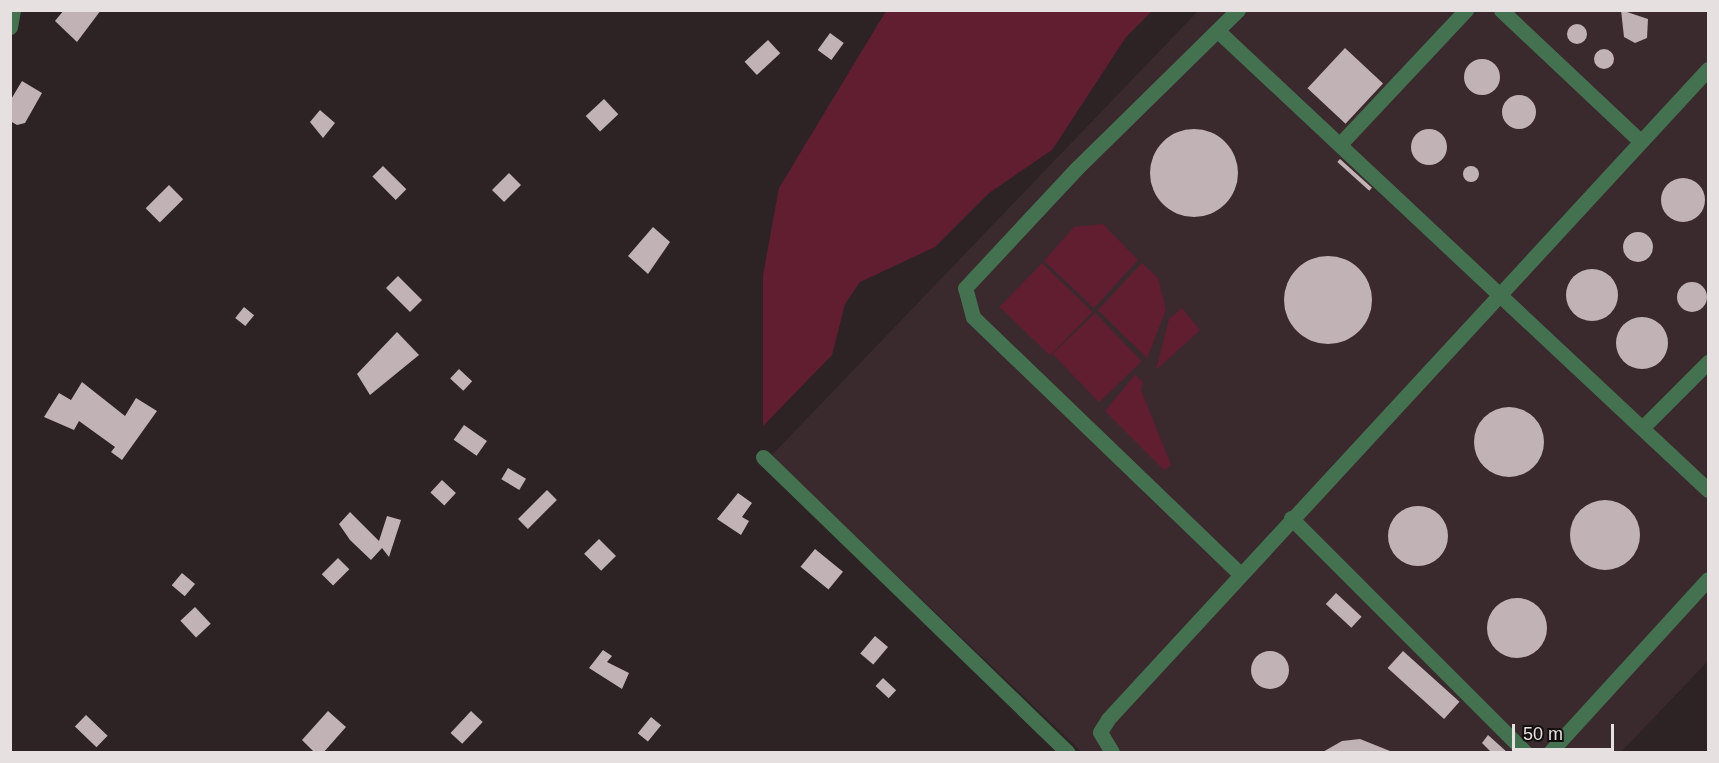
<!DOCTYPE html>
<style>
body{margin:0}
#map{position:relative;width:1719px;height:763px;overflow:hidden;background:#2d2324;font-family:Helvetica,sans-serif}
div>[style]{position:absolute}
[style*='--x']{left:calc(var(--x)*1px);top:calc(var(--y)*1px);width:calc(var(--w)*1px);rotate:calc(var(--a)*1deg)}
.built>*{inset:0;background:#3b2a2d}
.green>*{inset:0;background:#611e30;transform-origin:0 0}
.building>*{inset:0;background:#c1b3b5;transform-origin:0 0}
.round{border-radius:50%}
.minor>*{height:15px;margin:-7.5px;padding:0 7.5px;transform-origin:7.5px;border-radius:7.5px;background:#447251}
span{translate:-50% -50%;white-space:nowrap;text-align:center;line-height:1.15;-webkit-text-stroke:6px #120e0e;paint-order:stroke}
.frame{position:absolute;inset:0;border:12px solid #e7e0e1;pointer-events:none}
.scale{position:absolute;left:1512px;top:724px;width:102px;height:27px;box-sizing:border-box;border:3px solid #e7e0e1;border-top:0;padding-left:8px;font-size:18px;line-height:21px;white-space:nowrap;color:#e7e0e1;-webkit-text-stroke:4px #120e0e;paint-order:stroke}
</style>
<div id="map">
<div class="built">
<i style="clip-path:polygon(1198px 11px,1708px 11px,1708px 661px,1621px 752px,1082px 752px,771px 456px)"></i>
</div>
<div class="green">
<i style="clip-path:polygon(886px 11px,1152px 11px,1126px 37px,1052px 150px,989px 193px,935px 247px,860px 282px,845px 304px,832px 355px,763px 426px,763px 275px,779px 188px)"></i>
<i style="clip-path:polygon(1103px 224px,1138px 260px,1094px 308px,1044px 261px,1074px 227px)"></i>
<i style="left:1042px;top:263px;width:70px;height:61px;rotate:44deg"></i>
<i style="clip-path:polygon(1142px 263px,1158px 278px,1166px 310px,1147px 358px,1098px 310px)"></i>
<i style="clip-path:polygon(1182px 308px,1200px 330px,1156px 370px,1169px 319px)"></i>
<i style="left:1095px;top:313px;width:67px;height:59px;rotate:46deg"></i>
<i style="clip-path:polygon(1135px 375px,1143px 382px,1141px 390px,1171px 465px,1164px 470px,1105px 411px)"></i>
</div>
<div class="building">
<i style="clip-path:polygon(64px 10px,101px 10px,77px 42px,55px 21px)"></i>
<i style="clip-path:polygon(1621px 10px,1648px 19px,1647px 38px,1635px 43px,1624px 37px)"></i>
<i class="round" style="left:1567px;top:24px;width:20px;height:20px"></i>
<i style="left:830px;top:33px;width:17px;height:21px;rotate:36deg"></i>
<i style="left:768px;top:40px;width:18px;height:32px;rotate:47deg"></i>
<i style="left:1345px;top:48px;width:52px;height:55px;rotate:43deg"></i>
<i class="round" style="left:1594px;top:49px;width:20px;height:20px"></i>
<i class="round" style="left:1464px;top:59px;width:36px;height:36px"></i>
<i style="clip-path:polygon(22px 81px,42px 93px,25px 123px,17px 125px,10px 121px,10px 101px)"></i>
<i class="round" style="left:1502px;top:95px;width:34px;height:34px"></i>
<i style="left:604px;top:99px;width:21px;height:25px;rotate:47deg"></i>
<i style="clip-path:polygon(320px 110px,335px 123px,323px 138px,310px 122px)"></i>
<i class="round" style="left:1150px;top:129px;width:88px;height:88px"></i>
<i class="round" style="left:1411px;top:129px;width:36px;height:36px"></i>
<i style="left:1340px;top:159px;width:43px;height:4px;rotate:42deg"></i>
<i class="round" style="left:1463px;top:166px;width:16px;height:16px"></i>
<i style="left:383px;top:166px;width:33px;height:15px;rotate:45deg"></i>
<i style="left:509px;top:173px;width:17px;height:24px;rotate:45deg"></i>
<i class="round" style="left:1661px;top:178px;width:44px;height:44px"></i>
<i style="left:169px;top:185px;width:20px;height:33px;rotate:45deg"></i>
<i style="clip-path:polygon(653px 227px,670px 242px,648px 274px,628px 256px)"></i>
<i class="round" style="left:1623px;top:232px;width:30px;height:30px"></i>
<i class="round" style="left:1284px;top:256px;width:88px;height:88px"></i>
<i class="round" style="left:1566px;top:269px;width:52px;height:52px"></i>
<i style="left:398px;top:276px;width:34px;height:17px;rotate:45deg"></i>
<i class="round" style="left:1677px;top:282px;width:30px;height:30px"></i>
<i style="left:244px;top:307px;width:13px;height:14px;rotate:39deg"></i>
<i class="round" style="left:1616px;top:317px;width:52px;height:52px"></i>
<i style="clip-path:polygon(397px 332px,419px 355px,370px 395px,357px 374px)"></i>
<i style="left:459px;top:369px;width:18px;height:13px;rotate:43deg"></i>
<i style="clip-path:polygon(82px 382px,125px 416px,136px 398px,157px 411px,122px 460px,111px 452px,115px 447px,79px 421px,74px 430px,44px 417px,59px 393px,71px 400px)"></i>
<i class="round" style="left:1474px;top:407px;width:70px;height:70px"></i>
<i style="left:464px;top:425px;width:28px;height:18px;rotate:35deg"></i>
<i style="left:508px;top:468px;width:21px;height:13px;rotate:31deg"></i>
<i style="left:442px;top:480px;width:19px;height:17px;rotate:43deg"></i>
<i style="left:547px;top:490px;width:14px;height:41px;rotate:45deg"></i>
<i style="clip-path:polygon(738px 493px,752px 503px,742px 517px,749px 521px,741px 535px,717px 519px)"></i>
<i class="round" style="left:1570px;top:500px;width:70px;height:70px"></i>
<i class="round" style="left:1388px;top:506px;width:60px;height:60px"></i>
<i style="clip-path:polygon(350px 512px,379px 541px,387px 516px,401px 520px,389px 557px,382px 548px,371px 560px,350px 540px,339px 524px)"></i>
<i style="left:599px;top:539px;width:24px;height:21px;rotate:45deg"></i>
<i style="left:815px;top:549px;width:36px;height:23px;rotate:39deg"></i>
<i style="left:338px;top:558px;width:16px;height:23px;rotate:45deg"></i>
<i style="left:182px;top:573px;width:17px;height:16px;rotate:40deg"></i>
<i style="left:1336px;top:593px;width:35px;height:15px;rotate:43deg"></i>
<i class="round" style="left:1487px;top:598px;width:60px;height:60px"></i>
<i style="left:195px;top:607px;width:23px;height:20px;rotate:47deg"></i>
<i style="left:875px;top:636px;width:17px;height:23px;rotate:40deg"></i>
<i style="clip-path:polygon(603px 650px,612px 656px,607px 662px,629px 673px,622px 689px,589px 668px)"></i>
<i style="left:1403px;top:651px;width:76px;height:23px;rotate:42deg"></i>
<i class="round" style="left:1251px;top:651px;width:38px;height:38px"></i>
<i style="left:883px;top:678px;width:18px;height:11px;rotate:43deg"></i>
<i style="clip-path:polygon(328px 711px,346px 727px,323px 753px,315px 753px,302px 740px)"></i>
<i style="left:471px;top:711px;width:16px;height:30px;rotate:43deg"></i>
<i style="left:86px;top:715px;width:30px;height:16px;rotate:44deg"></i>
<i style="left:651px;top:717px;width:13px;height:21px;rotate:39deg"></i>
<i style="clip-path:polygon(1488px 735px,1508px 753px,1492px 753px,1482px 743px)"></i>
<i style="clip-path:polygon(1360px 739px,1395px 753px,1321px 753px,1342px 741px)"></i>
</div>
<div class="minor">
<i style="--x:1501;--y:10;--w:190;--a:43.3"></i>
<i style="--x:10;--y:27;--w:17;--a:-80"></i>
<i style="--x:1219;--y:32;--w:670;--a:43.13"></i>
<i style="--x:1341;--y:143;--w:183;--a:-46.8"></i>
<i style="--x:1645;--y:425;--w:89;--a:-45"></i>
<i style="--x:763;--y:457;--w:424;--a:44.1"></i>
<i style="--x:1291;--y:518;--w:331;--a:45"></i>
<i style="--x:1238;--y:572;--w:368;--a:-136.1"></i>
<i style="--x:973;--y:317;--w:30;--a:-105"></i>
<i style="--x:965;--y:288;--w:164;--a:-47"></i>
<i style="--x:1077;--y:168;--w:226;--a:-44.5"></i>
<i style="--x:1112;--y:752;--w:23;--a:-121"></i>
<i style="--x:1100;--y:732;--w:15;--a:-58"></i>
<i style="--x:1108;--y:719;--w:885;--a:-47.29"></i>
<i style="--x:1550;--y:752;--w:234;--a:-47.6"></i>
</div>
<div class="frame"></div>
<div class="scale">50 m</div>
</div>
